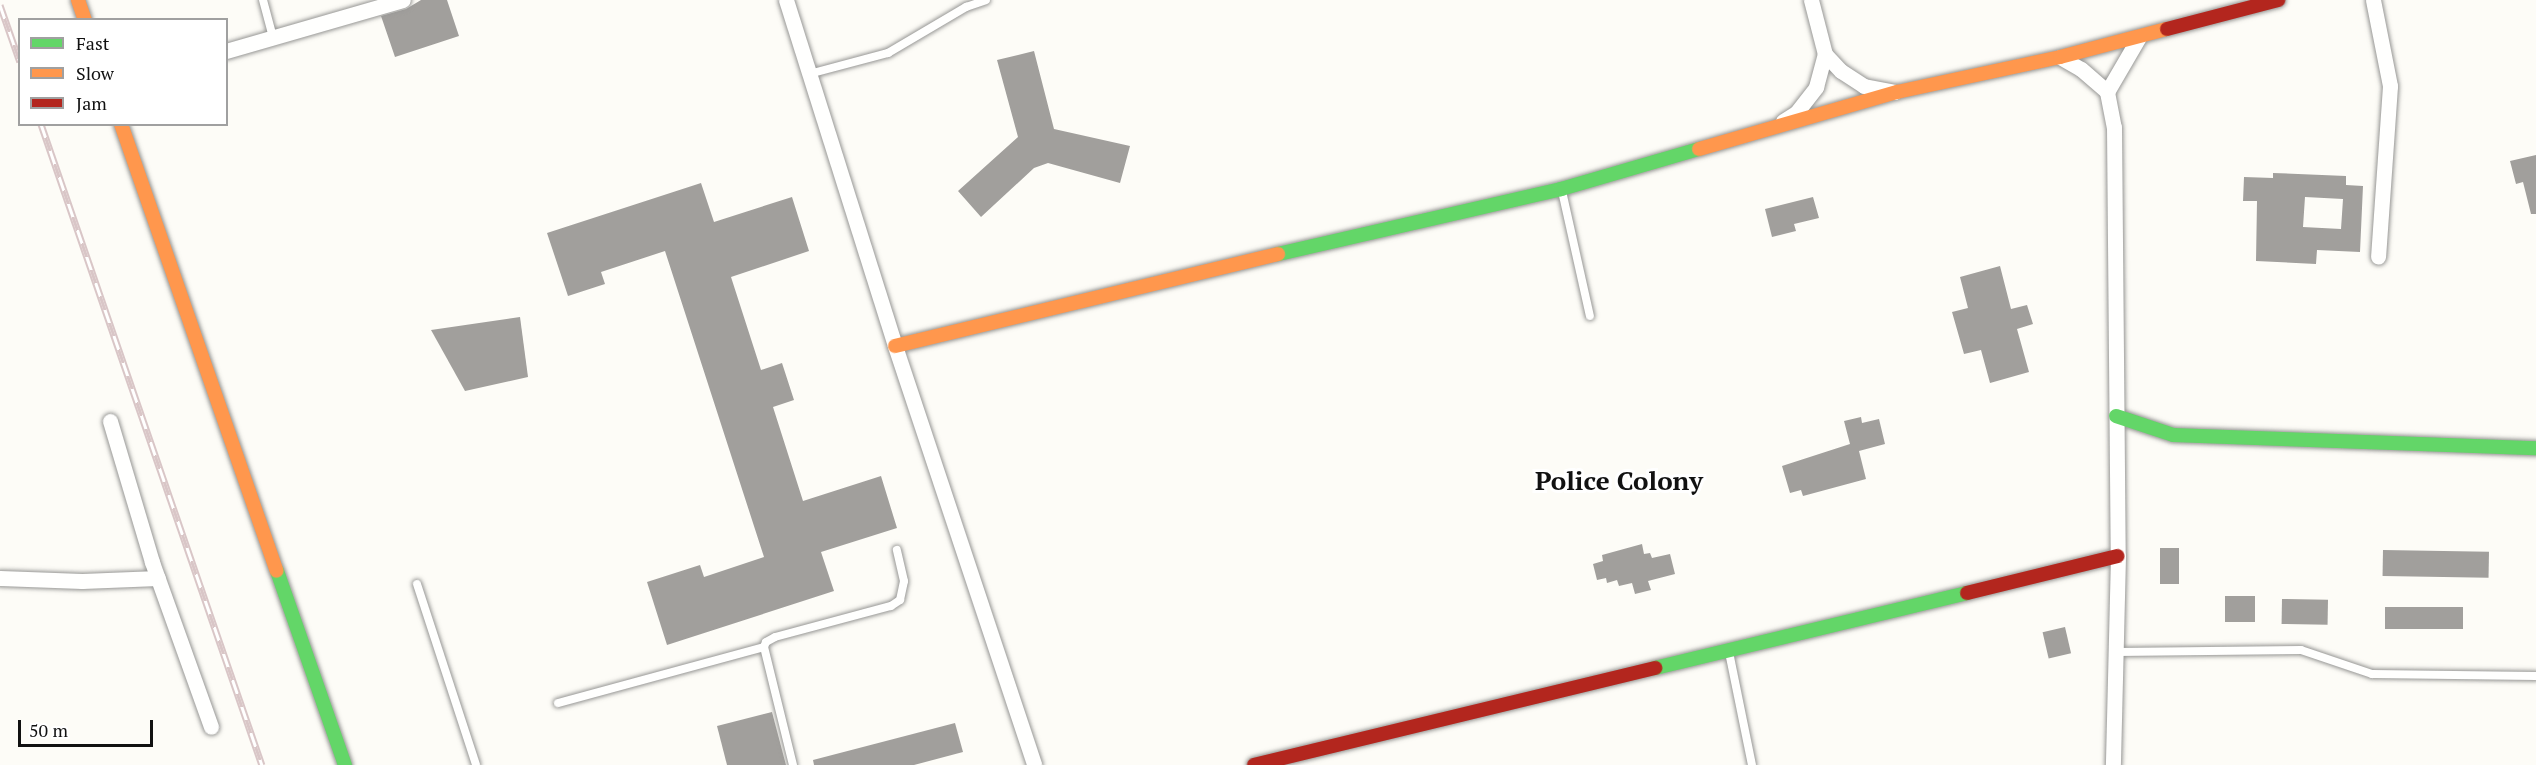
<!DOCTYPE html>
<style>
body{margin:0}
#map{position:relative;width:2536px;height:765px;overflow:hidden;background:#fdfcf7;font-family:"PT Serif",serif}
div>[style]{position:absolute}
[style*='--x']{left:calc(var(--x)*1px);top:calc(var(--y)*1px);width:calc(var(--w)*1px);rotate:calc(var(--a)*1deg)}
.building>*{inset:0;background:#a19f9c;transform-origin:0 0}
.roads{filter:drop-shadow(0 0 2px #979795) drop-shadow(0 0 2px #979795)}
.lane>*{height:8px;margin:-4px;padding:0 4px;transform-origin:4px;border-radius:4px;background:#fffffe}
.street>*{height:15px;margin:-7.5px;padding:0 7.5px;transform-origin:7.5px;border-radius:7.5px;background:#fffffe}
.fast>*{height:14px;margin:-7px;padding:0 7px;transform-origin:7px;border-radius:7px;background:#63d668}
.slow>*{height:14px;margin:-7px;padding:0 7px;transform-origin:7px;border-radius:7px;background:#ff974d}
.jam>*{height:14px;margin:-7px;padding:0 7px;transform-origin:7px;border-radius:7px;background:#b3261e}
.rail>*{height:7px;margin-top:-3.5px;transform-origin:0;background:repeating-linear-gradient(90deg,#fff 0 14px,#d9c6c7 0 28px);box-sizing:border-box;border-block:2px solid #d9c6c7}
span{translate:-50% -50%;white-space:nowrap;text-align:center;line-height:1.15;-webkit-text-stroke:6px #fff;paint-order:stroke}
.district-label{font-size:26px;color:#111;font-weight:700}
.legend{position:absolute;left:18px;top:18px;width:210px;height:108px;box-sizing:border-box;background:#fff;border:2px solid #a0a0a0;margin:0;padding:8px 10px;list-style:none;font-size:18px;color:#111}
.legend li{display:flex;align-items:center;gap:12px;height:30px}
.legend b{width:30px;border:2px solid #a0a0a0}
.scale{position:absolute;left:18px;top:720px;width:135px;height:27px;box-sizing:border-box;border:3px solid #111;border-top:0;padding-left:8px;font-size:18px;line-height:21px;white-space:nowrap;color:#111;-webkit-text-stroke:4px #fff;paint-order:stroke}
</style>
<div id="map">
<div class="building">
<i style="clip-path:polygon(421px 0,447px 0,459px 36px,395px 57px,381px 16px,406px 9px)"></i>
<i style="clip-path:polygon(1034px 51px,1054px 129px,1130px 146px,1120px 183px,1048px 163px,1034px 168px,981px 217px,958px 191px,1018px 137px,997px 60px)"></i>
<i style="clip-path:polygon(2536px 155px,2536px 214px,2531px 214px,2523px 182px,2516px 184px,2510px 161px)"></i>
<i style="clip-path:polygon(evenodd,2273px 173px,2346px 176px,2346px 185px,2363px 186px,2360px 252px,2317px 250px,2316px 264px,2256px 261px,2257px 201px,2243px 201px,2244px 177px,2273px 178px,2273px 173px,2305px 197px,2343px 199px,2341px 229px,2303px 227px,2305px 197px)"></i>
<i style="clip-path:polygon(701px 183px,714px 222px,792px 197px,809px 251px,731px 277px,761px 370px,782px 363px,794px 400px,773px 407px,803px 501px,881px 476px,897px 528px,821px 552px,834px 591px,667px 645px,647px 582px,700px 565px,704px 577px,764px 557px,665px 251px,601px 272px,605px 284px,568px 296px,547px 233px)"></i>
<i style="clip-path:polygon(1813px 197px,1819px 218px,1794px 224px,1796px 231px,1772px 237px,1765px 209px)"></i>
<i style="clip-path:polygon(2000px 266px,2011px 309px,2027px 305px,2033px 324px,2017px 329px,2029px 372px,1990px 383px,1981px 350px,1964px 354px,1952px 312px,1968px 308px,1960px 277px)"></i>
<i style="clip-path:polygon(520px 317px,528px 377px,465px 391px,431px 330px)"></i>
<i style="clip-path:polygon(1861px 417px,1862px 423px,1879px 419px,1885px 444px,1859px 451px,1866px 479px,1803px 496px,1801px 490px,1790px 493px,1782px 466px,1850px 444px,1844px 421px)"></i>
<i style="clip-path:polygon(1642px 544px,1644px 554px,1650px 553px,1652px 558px,1670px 554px,1675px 574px,1648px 581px,1651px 590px,1635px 594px,1632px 583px,1619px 586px,1617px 580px,1607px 583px,1606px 578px,1597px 580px,1593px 564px,1603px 561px,1602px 555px)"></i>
<i style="left:2160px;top:548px;width:19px;height:36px"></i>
<i style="left:2383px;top:550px;width:106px;height:26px;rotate:1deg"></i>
<i style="left:2225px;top:596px;width:30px;height:26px"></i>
<i style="left:2282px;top:599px;width:46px;height:25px;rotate:1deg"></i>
<i style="left:2385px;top:607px;width:78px;height:22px"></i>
<i style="left:2065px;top:627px;width:27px;height:23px;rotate:77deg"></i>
<i style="clip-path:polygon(772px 712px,786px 765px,727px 765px,717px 726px)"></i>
<i style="clip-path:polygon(955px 723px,963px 752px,914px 765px,814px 765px,813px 760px)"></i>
</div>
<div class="roads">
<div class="lane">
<i style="--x:263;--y:0;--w:38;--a:75"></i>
<i style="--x:809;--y:74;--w:82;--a:-14.9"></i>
<i style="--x:888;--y:53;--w:91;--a:-30.5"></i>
<i style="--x:966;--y:7;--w:21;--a:-19"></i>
<i style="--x:1562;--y:191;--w:128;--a:77.4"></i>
<i style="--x:417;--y:584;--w:190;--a:71.9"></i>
<i style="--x:1729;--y:652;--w:115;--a:78.5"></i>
<i style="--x:2117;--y:652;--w:184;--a:-0.6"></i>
<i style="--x:2301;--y:650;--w:75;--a:18.7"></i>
<i style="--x:2372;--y:674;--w:164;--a:0.7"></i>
<i style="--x:558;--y:703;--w:213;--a:-15.2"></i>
<i style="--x:793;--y:765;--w:122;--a:-103.8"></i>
<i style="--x:764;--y:647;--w:5;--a:-68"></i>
<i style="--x:766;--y:642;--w:10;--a:-29"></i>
<i style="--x:775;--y:637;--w:120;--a:-15"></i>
<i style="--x:891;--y:606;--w:11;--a:-34"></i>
<i style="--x:900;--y:600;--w:19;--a:-78"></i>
<i style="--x:904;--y:581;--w:32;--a:-103"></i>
</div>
<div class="street">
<i style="--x:786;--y:0;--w:363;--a:72.5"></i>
<i style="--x:895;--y:346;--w:441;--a:71.6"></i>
<i style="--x:2373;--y:0;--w:88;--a:78.8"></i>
<i style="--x:2390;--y:86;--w:171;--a:94"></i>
<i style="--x:226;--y:51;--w:184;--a:-16.1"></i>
<i style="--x:1825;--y:54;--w:23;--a:47"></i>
<i style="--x:1841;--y:71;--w:27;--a:33"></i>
<i style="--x:1864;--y:86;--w:31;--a:11"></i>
<i style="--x:2060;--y:57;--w:24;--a:30"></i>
<i style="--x:2081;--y:69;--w:35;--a:41"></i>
<i style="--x:2107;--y:92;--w:36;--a:79"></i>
<i style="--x:2114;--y:127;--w:429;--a:89.5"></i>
<i style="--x:2118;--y:556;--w:209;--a:91.4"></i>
<i style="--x:2107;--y:92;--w:64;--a:-59.8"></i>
<i style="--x:1783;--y:121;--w:15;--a:-32"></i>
<i style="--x:1796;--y:113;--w:33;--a:-52"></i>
<i style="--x:1816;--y:87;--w:34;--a:-75"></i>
<i style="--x:1825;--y:54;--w:56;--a:-104.5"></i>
<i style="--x:110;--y:421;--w:147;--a:73.4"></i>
<i style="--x:152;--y:562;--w:175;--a:70.3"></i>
<i style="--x:0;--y:578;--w:82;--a:2.1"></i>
<i style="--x:82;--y:581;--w:76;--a:-2.3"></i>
</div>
<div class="fast">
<i style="--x:1278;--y:254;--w:290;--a:-12.9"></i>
<i style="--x:1561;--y:189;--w:144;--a:-16.2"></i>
<i style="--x:2116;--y:416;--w:60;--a:18.4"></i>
<i style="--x:2173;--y:435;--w:363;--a:2.1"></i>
<i style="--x:277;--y:571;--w:206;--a:70.7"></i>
<i style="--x:1655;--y:668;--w:321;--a:-13.5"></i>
</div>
<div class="slow">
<i style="--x:78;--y:0;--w:21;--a:71"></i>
<i style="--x:121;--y:124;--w:473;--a:70.8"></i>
<i style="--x:1699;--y:149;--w:206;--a:-16.1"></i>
<i style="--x:1897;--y:92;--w:167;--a:-12.1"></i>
<i style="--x:2060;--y:57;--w:111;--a:-14.7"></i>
<i style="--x:895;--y:346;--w:394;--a:-13.5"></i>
</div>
<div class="jam">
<i style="--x:2167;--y:29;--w:115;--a:-14.6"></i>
<i style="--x:1967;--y:593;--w:155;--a:-13.8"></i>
<i style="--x:1254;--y:765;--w:413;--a:-13.6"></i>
</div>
</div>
<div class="rail">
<i style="--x:0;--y:5;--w:60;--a:70.7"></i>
<i style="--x:41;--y:124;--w:678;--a:70.98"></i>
</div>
<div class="district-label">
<span style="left:1619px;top:481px">Police Colony</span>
</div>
<ul class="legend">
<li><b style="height:8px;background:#63d668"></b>Fast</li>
<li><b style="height:8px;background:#ff974d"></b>Slow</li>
<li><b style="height:8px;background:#b3261e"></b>Jam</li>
</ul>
<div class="scale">50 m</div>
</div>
